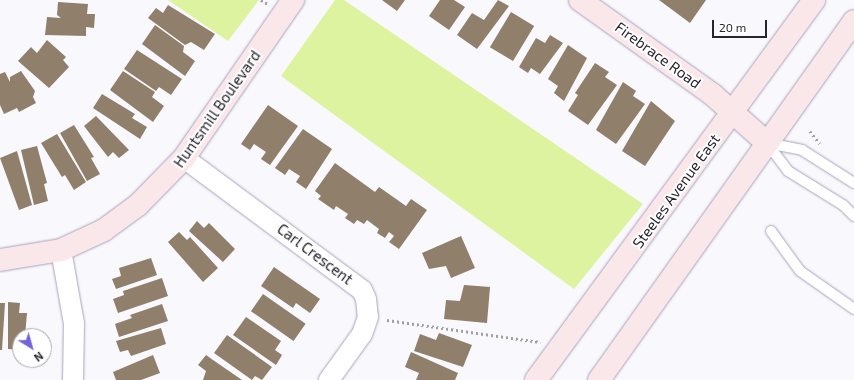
<!DOCTYPE html>
<style>
body{margin:0}
#map{position:relative;width:854px;height:380px;overflow:hidden;background:#f9f8fd;font-family:"Exo 2",sans-serif}
div>[style]{position:absolute}
[style*='--x']{left:calc(var(--x)*1px);top:calc(var(--y)*1px);width:calc(var(--w)*1px);rotate:calc(var(--a)*1deg)}
.green>*{inset:0;background:#ddf3a0}
.building>*{inset:0;background:#8f7f6b;transform-origin:0 0}
.path>*{height:2.5px;margin-top:-1.25px;transform-origin:0;background:repeating-linear-gradient(90deg,#a09fa5 0 2px,transparent 0 5px)}
.roads{filter:drop-shadow(0 0 1px #a8a3bb) drop-shadow(0 0 1px #a8a3bb)}
.lane>*{height:10px;margin:-5px;padding:0 5px;transform-origin:5px;border-radius:5px;background:#fff}
.street>*{height:20px;margin:-10px;padding:0 10px;transform-origin:10px;border-radius:10px;background:#fff}
.secondary>*{height:22px;margin:-11px;padding:0 11px;transform-origin:11px;border-radius:11px;background:#fae7ea}
span{translate:-50% -50%;white-space:nowrap;text-align:center;line-height:1.15;-webkit-text-stroke:4px #fff;paint-order:stroke}
.street-label{font-size:15px;color:#27252e}
.north{position:absolute;left:12px;top:328px;width:40px;height:40px;box-sizing:border-box;background:#fff;border:1px solid #a9a8ab;border-radius:50%;rotate:143deg;font-size:11px;font-weight:700;line-height:16px;text-align:center;color:#27252e}
.north::after{content:'';display:block;margin:auto;width:14px;height:18px;background:#7263dd;clip-path:polygon(50% 0,100% 100%,50% 72%,0 100%)}
.scale{position:absolute;left:712px;top:20px;width:55px;height:18px;box-sizing:border-box;border:2px solid #27252e;border-top:0;padding-left:5px;font-size:12px;line-height:14px;white-space:nowrap;color:#27252e;-webkit-text-stroke:3px #fff;paint-order:stroke}
</style>
<div id="map">
<div class="green">
<i style="clip-path:polygon(168px 0,259px 0,228px 41px)"></i>
<i style="clip-path:polygon(335px 0,344px 0,643px 204px,574px 289px,281px 76px)"></i>
</div>
<div class="building">
<i style="clip-path:polygon(382px 0,405px 0,397px 11px)"></i>
<i style="clip-path:polygon(440px 0,454px 0,465px 7px,449px 30px,429px 16px)"></i>
<i style="clip-path:polygon(498px 0,509px 6px,477px 49px,457px 35px,472px 13px,484px 20px)"></i>
<i style="clip-path:polygon(659px 0,706px 0,690px 23px)"></i>
<i style="clip-path:polygon(58px 2px,88px 4px,87px 14px,95px 14px,94px 28px,86px 27px,86px 36px,45px 35px,47px 17px,61px 18px,57px 15px)"></i>
<i style="clip-path:polygon(168px 5px,215px 34px,204px 50px,191px 42px,185px 45px,148px 18px,156px 8px,163px 13px)"></i>
<i style="left:511px;top:12px;width:27px;height:41px;rotate:31deg"></i>
<i style="clip-path:polygon(155px 25px,184px 46px,183px 52px,195px 61px,185px 76px,142px 44px)"></i>
<i style="clip-path:polygon(550px 35px,563px 43px,540px 74px,531px 68px,528px 73px,519px 67px,536px 38px,545px 43px)"></i>
<i style="clip-path:polygon(47px 40px,66px 57px,63px 60px,69px 67px,49px 88px,18px 61px,31px 47px,37px 53px)"></i>
<i style="clip-path:polygon(568px 45px,587px 58px,564px 101px,554px 93px,558px 86px,548px 79px)"></i>
<i style="clip-path:polygon(137px 50px,182px 79px,171px 95px,159px 87px,156px 91px,124px 69px)"></i>
<i style="clip-path:polygon(595px 63px,609px 72px,605px 77px,617px 85px,588px 125px,568px 111px,578px 95px,575px 93px)"></i>
<i style="clip-path:polygon(21px 71px,35px 91px,33px 97px,36px 103px,19px 112px,17px 108px,4px 114px,0 105px,0 74px,5px 72px,10px 82px,10px 77px)"></i>
<i style="clip-path:polygon(123px 71px,155px 92px,152px 97px,164px 106px,153px 122px,110px 90px)"></i>
<i style="clip-path:polygon(623px 82px,636px 91px,633px 96px,645px 104px,616px 144px,596px 130px)"></i>
<i style="clip-path:polygon(102px 94px,135px 114px,132px 118px,147px 127px,140px 139px,93px 108px)"></i>
<i style="clip-path:polygon(651px 101px,675px 121px,645px 166px,622px 151px)"></i>
<i style="clip-path:polygon(268px 105px,298px 126px,270px 165px,261px 159px,266px 152px,254px 144px,250px 150px,241px 144px)"></i>
<i style="clip-path:polygon(96px 116px,129px 150px,119px 158px,113px 152px,108px 157px,84px 126px)"></i>
<i style="clip-path:polygon(74px 125px,94px 157px,91px 158px,100px 174px,87px 181px,60px 133px)"></i>
<i style="clip-path:polygon(303px 129px,332px 149px,306px 189px,296px 182px,300px 176px,289px 169px,285px 175px,275px 168px)"></i>
<i style="clip-path:polygon(57px 134px,86px 182px,74px 190px,65px 175px,62px 177px,41px 143px)"></i>
<i style="clip-path:polygon(37px 146px,47px 183px,44px 184px,48px 201px,34px 205px,21px 150px)"></i>
<i style="clip-path:polygon(17px 151px,32px 205px,19px 210px,0 158px)"></i>
<i style="clip-path:polygon(335px 163px,375px 192px,379px 187px,406px 206px,411px 199px,427px 210px,399px 249px,389px 242px,394px 236px,389px 232px,385px 238px,377px 233px,379px 229px,367px 220px,364px 224px,357px 220px,354px 224px,345px 218px,348px 214px,336px 206px,334px 210px,318px 199px,321px 196px,315px 191px)"></i>
<i style="clip-path:polygon(197px 221px,204px 228px,209px 223px,235px 249px,223px 262px,189px 231px)"></i>
<i style="clip-path:polygon(179px 232px,187px 240px,190px 237px,218px 268px,203px 282px,168px 242px)"></i>
<i style="clip-path:polygon(461px 236px,475px 268px,451px 278px,446px 266px,429px 269px,422px 253px)"></i>
<i style="clip-path:polygon(151px 258px,157px 275px,116px 289px,112px 279px,121px 276px,119px 268px)"></i>
<i style="clip-path:polygon(274px 267px,320px 299px,310px 313px,296px 303px,293px 308px,261px 286px)"></i>
<i style="clip-path:polygon(162px 278px,168px 296px,118px 313px,113px 299px,124px 295px,123px 291px)"></i>
<i style="clip-path:polygon(464px 285px,490px 287px,487px 323px,444px 319px,446px 300px,460px 301px)"></i>
<i style="left:263px;top:294px;width:52px;height:21px;rotate:35deg"></i>
<i style="clip-path:polygon(8px 302px,20px 303px,19px 313px,27px 313px,25px 336px,20px 336px,20px 350px,8px 349px)"></i>
<i style="clip-path:polygon(0 303px,5px 303px,2px 350px,0 350px)"></i>
<i style="clip-path:polygon(162px 304px,168px 321px,119px 337px,115px 324px,132px 318px,130px 315px)"></i>
<i style="clip-path:polygon(246px 317px,281px 341px,275px 350px,282px 355px,276px 365px,233px 335px)"></i>
<i style="clip-path:polygon(161px 328px,166px 344px,131px 356px,128px 350px,120px 352px,116px 341px)"></i>
<i style="clip-path:polygon(439px 333px,472px 345px,463px 367px,414px 351px,420px 334px,436px 340px)"></i>
<i style="clip-path:polygon(227px 335px,272px 367px,262px 380px,255px 376px,252px 380px,214px 353px)"></i>
<i style="clip-path:polygon(411px 352px,458px 373px,455px 380px,416px 380px,419px 373px,405px 367px)"></i>
<i style="clip-path:polygon(153px 355px,160px 373px,141px 380px,116px 380px,113px 372px)"></i>
<i style="clip-path:polygon(206px 355px,213px 360px,242px 380px,203px 380px,206px 371px,198px 365px)"></i>
</div>
<div class="path">
<i style="--x:261;--y:0;--w:8;--a:30"></i>
<i style="--x:810;--y:131;--w:16;--a:52"></i>
<i style="--x:387;--y:320;--w:155;--a:8.2"></i>
</div>
<div class="roads">
<div class="lane">
<i style="--x:767;--y:143;--w:35;--a:53"></i>
<i style="--x:788;--y:171;--w:65;--a:31.7"></i>
<i style="--x:843;--y:205;--w:16;--a:45"></i>
<i style="--x:767;--y:143;--w:36;--a:11"></i>
<i style="--x:802;--y:150;--w:62;--a:32.4"></i>
<i style="--x:771;--y:231;--w:49;--a:54.1"></i>
<i style="--x:800;--y:271;--w:66;--a:35.1"></i>
</div>
<div class="street">
<i style="--x:184;--y:158;--w:222;--a:36.6"></i>
<i style="--x:362;--y:290;--w:10;--a:66"></i>
<i style="--x:366;--y:299;--w:18;--a:84"></i>
<i style="--x:368;--y:317;--w:18;--a:109"></i>
<i style="--x:362;--y:334;--w:57;--a:125.7"></i>
<i style="--x:61;--y:250;--w:75;--a:80"></i>
<i style="--x:74;--y:324;--w:56;--a:91"></i>
</div>
<div class="secondary">
<i style="--x:580;--y:0;--w:163;--a:35.5"></i>
<i style="--x:713;--y:95;--w:72;--a:41.6"></i>
<i style="--x:0;--y:260;--w:62;--a:-9.3"></i>
<i style="--x:61;--y:250;--w:47;--a:-24.9"></i>
<i style="--x:104;--y:230;--w:42;--a:-36.3"></i>
<i style="--x:138;--y:205;--w:66;--a:-45.6"></i>
<i style="--x:184;--y:158;--w:192;--a:-55.4"></i>
<i style="--x:536;--y:380;--w:471;--a:-53.8"></i>
<i style="--x:599;--y:380;--w:440;--a:-54.6"></i>
</div>
</div>
<div class="street-label">
<span style="left:658px;top:55px;rotate:36deg">Firebrace Road</span>
<span style="left:217px;top:109px;rotate:-55deg">Huntsmill Boulevard</span>
<span style="left:676px;top:191px;rotate:-54deg">Steeles Avenue East</span>
<span style="left:315px;top:254px;rotate:37deg">Carl Crescent</span>
</div>
<div class="north">N</div>
<div class="scale">20 m</div>
</div>
